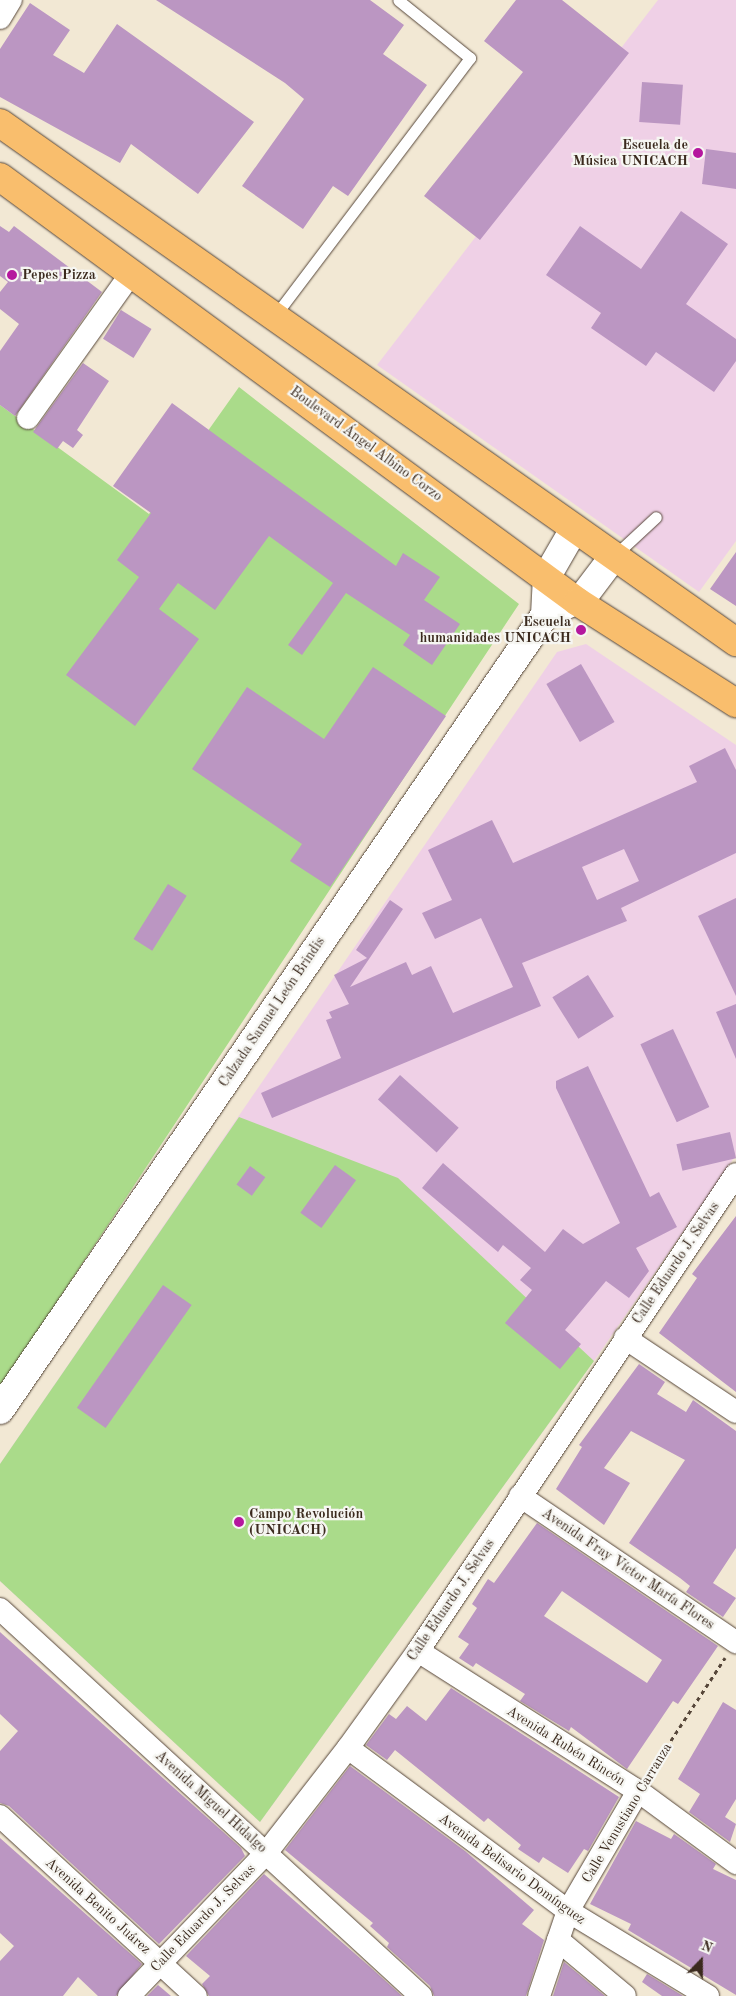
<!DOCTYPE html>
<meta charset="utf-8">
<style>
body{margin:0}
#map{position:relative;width:736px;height:1996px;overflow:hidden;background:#f2e8d4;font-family:"Old Standard TT",serif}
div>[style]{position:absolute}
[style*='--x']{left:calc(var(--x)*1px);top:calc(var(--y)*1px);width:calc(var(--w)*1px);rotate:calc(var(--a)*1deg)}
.built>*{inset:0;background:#efd0e6}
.green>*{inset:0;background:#aadb8a}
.building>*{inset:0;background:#bb96c2;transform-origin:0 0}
.path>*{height:3px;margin-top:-1.5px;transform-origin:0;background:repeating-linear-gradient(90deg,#564639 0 4px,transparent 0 8px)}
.roads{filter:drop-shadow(0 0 1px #564639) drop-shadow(0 0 1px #564639)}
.service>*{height:11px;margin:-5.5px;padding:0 5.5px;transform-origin:5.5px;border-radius:5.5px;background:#fff}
.minor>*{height:22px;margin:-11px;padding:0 11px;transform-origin:11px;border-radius:11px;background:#fff}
.tertiary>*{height:28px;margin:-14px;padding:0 14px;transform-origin:14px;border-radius:14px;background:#fff}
.primary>*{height:28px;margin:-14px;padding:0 14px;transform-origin:14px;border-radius:14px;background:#f9be6d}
.dots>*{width:14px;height:14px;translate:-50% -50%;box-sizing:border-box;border:2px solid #f6f6f2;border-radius:50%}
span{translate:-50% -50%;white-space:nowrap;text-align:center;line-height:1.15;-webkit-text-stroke:4.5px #f6f6f2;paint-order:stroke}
.poi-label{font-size:14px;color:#3b2a1e;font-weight:700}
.right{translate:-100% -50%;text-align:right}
.left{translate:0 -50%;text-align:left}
.street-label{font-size:14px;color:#3b2a1e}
.north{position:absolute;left:676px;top:1936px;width:50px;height:50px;-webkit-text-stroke:4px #f6f6f2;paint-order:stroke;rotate:22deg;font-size:14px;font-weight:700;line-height:20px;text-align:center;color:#3b2a1e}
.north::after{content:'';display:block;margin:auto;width:18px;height:22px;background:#3b2a1e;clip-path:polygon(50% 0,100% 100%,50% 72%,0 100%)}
</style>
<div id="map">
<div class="built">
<i style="clip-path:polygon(658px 0,736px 0,736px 541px,699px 592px,377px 365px)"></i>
<i style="clip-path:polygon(586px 644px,736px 745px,736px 1155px,594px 1361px,260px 1822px,0 1581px,0 1464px,557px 652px)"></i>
</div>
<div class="green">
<i style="clip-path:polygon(239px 387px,519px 604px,0 1388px,0 405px,149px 514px)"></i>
<i style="clip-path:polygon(239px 1117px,398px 1178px,594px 1361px,260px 1822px,0 1581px,0 1464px)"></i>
</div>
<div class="building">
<i style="clip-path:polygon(156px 0,370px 0,404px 25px,383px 54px,427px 85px,348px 196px,333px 186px,303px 229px,242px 186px,304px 99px,285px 83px)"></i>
<i style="clip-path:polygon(516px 0,562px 0,629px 53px,480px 240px,424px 196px,523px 72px,484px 41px)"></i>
<i style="clip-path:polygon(30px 3px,70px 30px,53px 55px,84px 73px,117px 24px,254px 122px,198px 194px,131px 144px,120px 163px,0 97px,0 49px)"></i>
<i style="left:642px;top:82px;width:41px;height:40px;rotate:4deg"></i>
<i style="clip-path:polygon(706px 149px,736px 153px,736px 189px,702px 184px)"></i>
<i style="clip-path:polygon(681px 211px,728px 244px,686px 304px,736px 339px,736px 361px,714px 392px,656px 352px,646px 366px,591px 328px,601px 313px,546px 275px,580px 226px,641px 269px)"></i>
<i style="clip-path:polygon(0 226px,9px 232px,14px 226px,102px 292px,15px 416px,0 405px,0 351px,19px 324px,0 309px,0 292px,8px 282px,0 276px)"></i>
<i style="left:121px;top:310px;width:36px;height:34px;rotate:32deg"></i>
<i style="clip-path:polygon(83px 363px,109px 381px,77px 430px,83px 435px,73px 448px,63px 441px,57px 449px,33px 432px)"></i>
<i style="clip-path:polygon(172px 403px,396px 566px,403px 553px,440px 577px,424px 600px,460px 624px,432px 665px,403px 645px,410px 635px,346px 593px,302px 655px,288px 645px,333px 583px,269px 536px,215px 610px,178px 583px,159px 609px,199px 639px,135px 726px,66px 675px,139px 577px,117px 560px,151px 513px,113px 486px)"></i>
<i style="clip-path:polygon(736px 552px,736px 606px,710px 589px)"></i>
<i style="left:581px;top:664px;width:67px;height:40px;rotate:60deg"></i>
<i style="clip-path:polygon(373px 667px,446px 716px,330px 887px,290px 861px,302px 844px,192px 769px,247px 687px,324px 739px)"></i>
<i style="clip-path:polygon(evenodd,725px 748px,736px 770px,736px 853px,621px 908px,627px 921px,522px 963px,541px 1006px,272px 1118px,261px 1093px,341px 1058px,326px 1020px,332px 1018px,329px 1012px,349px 1004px,334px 975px,367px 958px,356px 950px,390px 900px,403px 909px,350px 987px,406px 962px,412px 975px,431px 966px,453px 1013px,513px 987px,481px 918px,435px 939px,422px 913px,452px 900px,428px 850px,492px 820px,513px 863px,697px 782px,689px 766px,725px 748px,624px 849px,639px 881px,597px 900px,582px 867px,624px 849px)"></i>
<i style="left:168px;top:884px;width:22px;height:65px;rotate:32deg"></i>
<i style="clip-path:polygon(736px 898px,736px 996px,698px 916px)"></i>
<i style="left:588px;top:975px;width:49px;height:42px;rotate:58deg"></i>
<i style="clip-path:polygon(736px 1004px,736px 1059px,716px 1012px)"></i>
<i style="left:673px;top:1029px;width:86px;height:36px;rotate:65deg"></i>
<i style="clip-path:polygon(588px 1066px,650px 1197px,659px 1192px,677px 1227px,636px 1248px,649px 1271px,629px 1298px,606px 1281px,565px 1330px,581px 1344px,560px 1369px,505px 1323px,532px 1290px,520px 1280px,531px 1268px,503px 1245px,498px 1252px,422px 1188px,443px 1163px,545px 1252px,563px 1229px,583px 1244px,620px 1223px,556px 1088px,556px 1081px)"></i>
<i style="left:400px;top:1075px;width:79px;height:33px;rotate:42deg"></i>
<i style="left:730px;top:1132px;width:27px;height:55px;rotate:77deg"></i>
<i style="left:335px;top:1165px;width:26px;height:59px;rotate:36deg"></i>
<i style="left:250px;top:1166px;width:19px;height:23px;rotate:36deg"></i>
<i style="clip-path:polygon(736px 1216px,736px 1392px,659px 1333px,697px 1278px,692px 1274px)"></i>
<i style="left:163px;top:1285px;width:35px;height:150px;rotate:35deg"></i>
<i style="clip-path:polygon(639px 1364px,665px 1382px,657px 1394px,686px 1412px,693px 1400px,736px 1431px,736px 1548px,713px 1583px,736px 1598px,723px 1617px,686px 1592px,690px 1586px,680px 1578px,629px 1543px,685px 1460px,631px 1431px,604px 1468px,630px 1483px,604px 1525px,556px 1489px,582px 1447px,579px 1445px)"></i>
<i style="clip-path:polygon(evenodd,537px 1523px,718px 1646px,678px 1704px,673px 1701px,627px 1769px,571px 1727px,569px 1731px,520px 1701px,525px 1694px,476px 1663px,473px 1667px,459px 1658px,469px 1644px,458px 1637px,477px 1608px,472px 1604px,488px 1579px,494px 1583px,537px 1523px,562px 1591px,662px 1660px,647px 1683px,544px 1616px,562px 1591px)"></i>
<i style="clip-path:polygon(0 1632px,241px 1848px,245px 1856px,159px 1944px,9px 1806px,0 1803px,0 1751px,18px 1731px,0 1714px)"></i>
<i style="clip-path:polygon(451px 1688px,619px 1797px,588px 1851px,584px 1849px,568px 1873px,543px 1857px,539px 1863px,518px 1849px,521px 1845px,488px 1818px,484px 1822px,395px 1750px,387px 1760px,366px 1745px,389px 1714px,396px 1719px,407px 1706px,426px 1721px)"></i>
<i style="clip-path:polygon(723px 1702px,736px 1710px,736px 1799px,725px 1817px,736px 1824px,730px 1842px,689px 1812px,700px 1794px,678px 1779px)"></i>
<i style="clip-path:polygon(350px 1766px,465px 1851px,534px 1910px,522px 1924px,544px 1940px,526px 1996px,434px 1996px,430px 1986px,387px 1947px,389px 1943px,370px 1926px,373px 1923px,285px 1850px)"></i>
<i style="clip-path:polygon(636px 1821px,671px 1839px,674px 1834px,716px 1864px,713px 1869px,736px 1880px,736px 1995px,628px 1930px,631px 1924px,590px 1904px)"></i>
<i style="clip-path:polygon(0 1838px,142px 1964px,116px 1996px,98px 1996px,78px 1977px,63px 1996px,0 1996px,0 1961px,14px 1946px,0 1933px)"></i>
<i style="clip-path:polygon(264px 1874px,369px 1966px,402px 1996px,209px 1996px,202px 1984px,210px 1976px,186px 1956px)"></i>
<i style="clip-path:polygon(564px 1962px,605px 1996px,553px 1996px)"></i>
<i style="clip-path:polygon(647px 1974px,683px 1996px,662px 1996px,642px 1982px)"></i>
<i style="clip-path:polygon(158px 1985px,171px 1996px,147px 1996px)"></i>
</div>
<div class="path">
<i style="--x:649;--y:1774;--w:139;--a:-56.8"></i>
</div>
<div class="roads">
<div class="service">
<i style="--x:274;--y:317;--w:325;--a:-52.9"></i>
<i style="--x:470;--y:58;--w:92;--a:-141.1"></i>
<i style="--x:614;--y:556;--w:57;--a:-42.9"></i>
</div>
<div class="minor">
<i style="--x:0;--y:18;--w:21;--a:-59"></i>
<i style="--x:28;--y:418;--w:179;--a:-54.5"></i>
<i style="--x:625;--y:1338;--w:133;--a:33.7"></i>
<i style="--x:520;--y:1496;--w:261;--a:34.1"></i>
<i style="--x:0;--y:1609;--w:572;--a:42.59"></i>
<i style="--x:418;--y:1651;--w:261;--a:32.5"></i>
<i style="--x:638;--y:1791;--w:122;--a:36.3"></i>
<i style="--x:348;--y:1748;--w:274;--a:36.5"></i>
<i style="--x:568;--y:1911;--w:164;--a:31.3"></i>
<i style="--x:0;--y:1816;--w:266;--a:42.6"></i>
<i style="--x:558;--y:1940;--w:87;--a:39.9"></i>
<i style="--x:129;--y:1996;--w:199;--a:-46.2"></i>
<i style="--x:267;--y:1852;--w:132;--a:-52.1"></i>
<i style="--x:348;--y:1748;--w:120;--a:-54.2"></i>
<i style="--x:418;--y:1651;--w:573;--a:-56.31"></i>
<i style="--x:539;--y:1996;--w:90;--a:-71.2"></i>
<i style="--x:568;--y:1911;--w:139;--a:-59.7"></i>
</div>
<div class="tertiary">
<i style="--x:556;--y:610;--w:30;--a:-26"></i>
<i style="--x:583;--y:597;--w:51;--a:-52.9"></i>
<i style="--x:0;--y:1410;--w:964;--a:-55.57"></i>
<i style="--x:545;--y:615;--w:39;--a:-87"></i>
<i style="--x:547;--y:576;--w:54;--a:-60.1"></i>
</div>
<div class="primary">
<i style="--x:0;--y:123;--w:901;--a:35.19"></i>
<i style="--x:0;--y:177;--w:717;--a:36.33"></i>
<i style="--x:578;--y:602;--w:188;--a:32.6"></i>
</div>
</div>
<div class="dots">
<i style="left:698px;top:153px;background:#b5179e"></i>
<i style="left:12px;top:275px;background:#b5179e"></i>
<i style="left:581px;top:630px;background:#b5179e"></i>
<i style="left:239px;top:1522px;background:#b5179e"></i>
</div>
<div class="poi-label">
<span class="right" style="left:688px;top:153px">Escuela de<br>Música UNICACH</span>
<span class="left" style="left:22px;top:275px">Pepes Pizza</span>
<span class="right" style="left:571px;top:630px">Escuela<br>humanidades UNICACH</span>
<span class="left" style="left:249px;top:1522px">Campo Revolución<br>(UNICACH)</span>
</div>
<div class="street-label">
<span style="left:366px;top:444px;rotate:36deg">Boulevard Ángel Albino Corzo</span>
<span style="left:272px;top:1012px;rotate:-56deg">Calzada Samuel León Brindis</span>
<span style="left:676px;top:1263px;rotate:-56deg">Calle Eduardo J. Selvas</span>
<span style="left:628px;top:1569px;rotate:34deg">Avenida Fray Víctor María Flores</span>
<span style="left:451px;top:1600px;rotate:-56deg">Calle Eduardo J. Selvas</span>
<span style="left:566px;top:1746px;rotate:32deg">Avenida Rubén Rincón</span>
<span style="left:211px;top:1802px;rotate:42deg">Avenida Miguel Hidalgo</span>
<span style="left:627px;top:1813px;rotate:-59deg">Calle Venustiano Carranza</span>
<span style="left:512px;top:1869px;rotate:36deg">Avenida Belisario Domínguez</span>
<span style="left:98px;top:1906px;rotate:42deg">Avenida Benito Juárez</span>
<span style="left:203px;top:1918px;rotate:-46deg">Calle Eduardo J. Selvas</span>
</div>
<div class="north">N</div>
</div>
